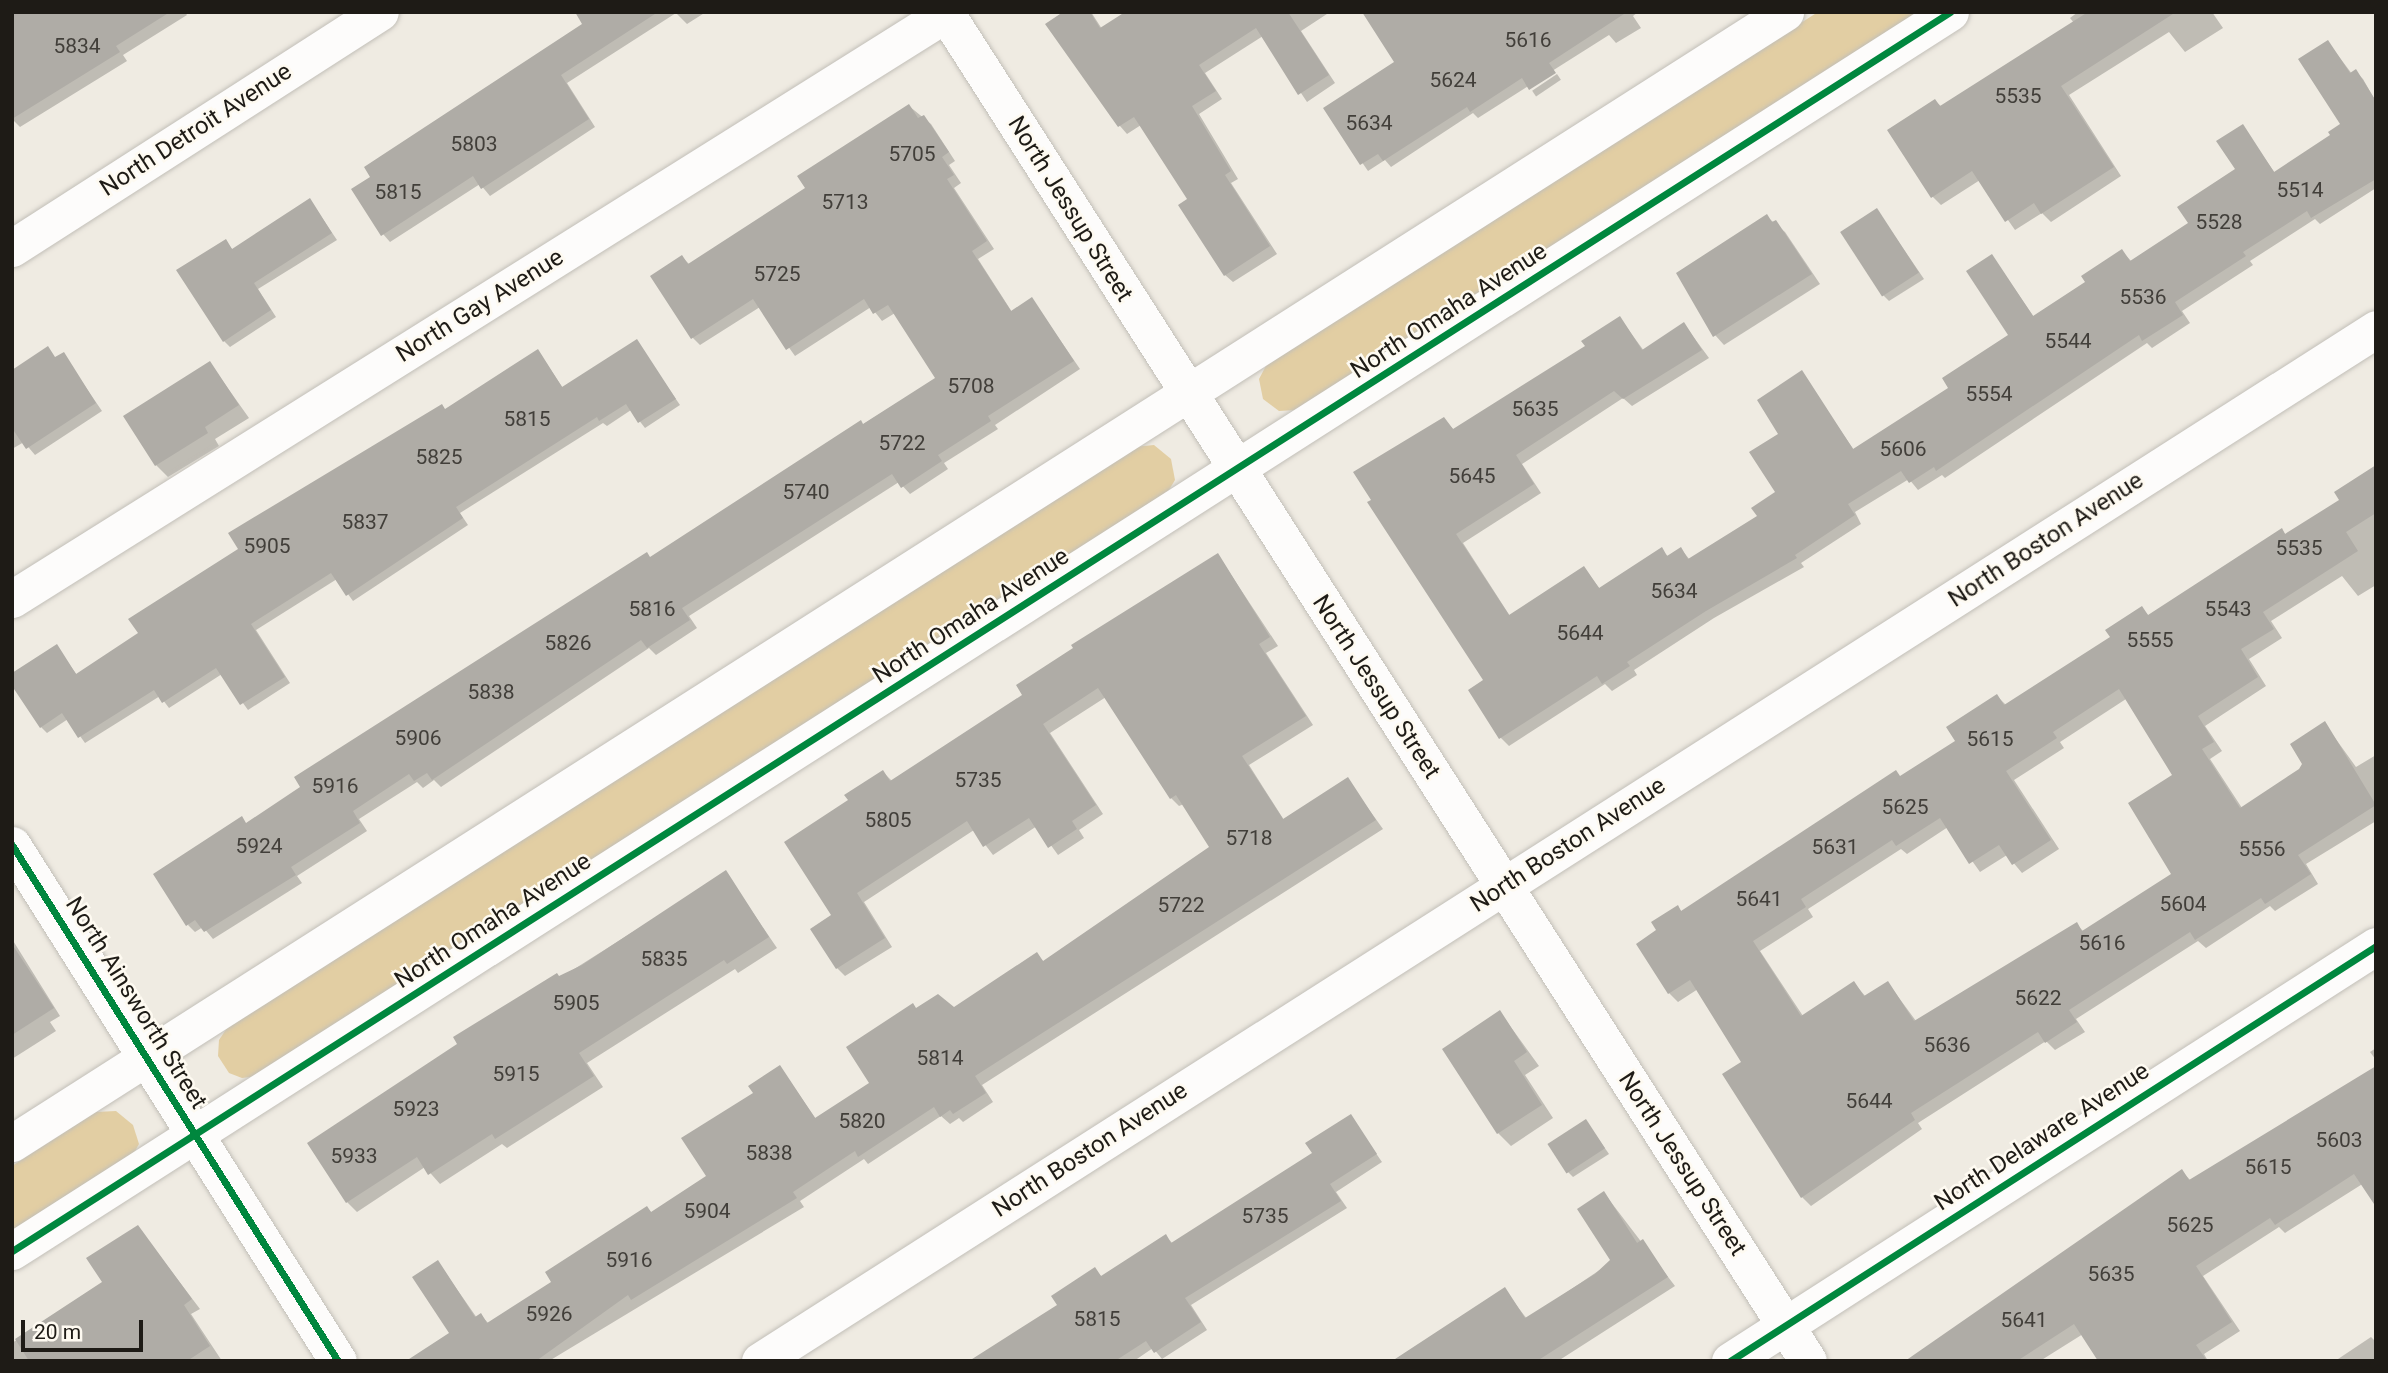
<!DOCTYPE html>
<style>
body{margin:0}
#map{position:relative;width:2388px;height:1373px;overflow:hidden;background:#efebe2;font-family:Roboto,sans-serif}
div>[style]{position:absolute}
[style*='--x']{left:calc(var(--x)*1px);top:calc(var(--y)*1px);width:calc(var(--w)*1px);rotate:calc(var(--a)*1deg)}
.green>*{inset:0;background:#e2cea3}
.shadow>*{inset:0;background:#0003;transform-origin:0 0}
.building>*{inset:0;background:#afaca6;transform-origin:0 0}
.roads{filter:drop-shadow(0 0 2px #c2bfb8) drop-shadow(0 0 2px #c2bfb8)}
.street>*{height:37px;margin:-18.5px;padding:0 18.5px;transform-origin:18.5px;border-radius:18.5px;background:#fdfcfb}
.cycleway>*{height:7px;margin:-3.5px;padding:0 3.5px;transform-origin:3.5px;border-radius:3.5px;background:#00873e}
span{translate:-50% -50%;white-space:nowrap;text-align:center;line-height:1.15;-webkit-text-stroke:5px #fefaf1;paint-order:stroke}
.number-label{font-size:21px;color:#423f3a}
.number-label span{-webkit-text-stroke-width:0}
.street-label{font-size:24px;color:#1e1b16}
.frame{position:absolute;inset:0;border:14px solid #1e1b16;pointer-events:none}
.scale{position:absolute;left:21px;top:1320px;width:122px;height:32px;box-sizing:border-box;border:4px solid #1e1b16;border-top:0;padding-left:9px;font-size:21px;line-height:24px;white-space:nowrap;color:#1e1b16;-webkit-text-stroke:5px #fefaf1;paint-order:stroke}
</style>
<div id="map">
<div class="green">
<i style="clip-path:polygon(1818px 12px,1922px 12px,1296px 410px,1279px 411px,1263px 399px,1259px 379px,1267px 364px)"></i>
<i style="clip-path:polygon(1154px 445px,1171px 459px,1175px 480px,1166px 495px,257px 1076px,242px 1078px,229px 1073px,218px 1056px,219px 1040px,227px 1028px,1134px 447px)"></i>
<i style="clip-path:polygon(116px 1111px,133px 1125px,139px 1144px,129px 1162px,12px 1237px,12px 1166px,96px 1112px)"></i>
</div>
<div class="shadow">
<i style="clip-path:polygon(12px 12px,185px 12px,187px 15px,123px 55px,127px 61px,20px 127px,12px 119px)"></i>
<i style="clip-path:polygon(577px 12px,706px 12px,687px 24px,676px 13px,567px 83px,595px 127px,490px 196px,480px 184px,390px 242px,383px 234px,585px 24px)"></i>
<i style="clip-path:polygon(1066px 12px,1091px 12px,1102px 29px,1135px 12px,1330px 12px,1301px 31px,1335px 83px,1307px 102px,1263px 36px,1205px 73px,1222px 99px,1199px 114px,1238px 179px,1231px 183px,1277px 254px,1233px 282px,1225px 275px,1189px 200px,1141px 125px,1127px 134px,1120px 126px,1048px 24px)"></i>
<i style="clip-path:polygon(1516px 12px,1638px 12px,1633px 16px,1641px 28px,1616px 43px,1609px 35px,1478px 118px,1473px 113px,1391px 167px,1385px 160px,1368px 171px,1325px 109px)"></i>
<i style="clip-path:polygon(2078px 12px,2212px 12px,2223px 28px,2185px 52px,2169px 32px,2069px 95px,2121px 176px,2051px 222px,2042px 213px,2015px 230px,1980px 180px,1941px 205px,1932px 196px,1935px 101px,1942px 107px,2074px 23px,2070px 18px)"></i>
<i style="clip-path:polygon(2328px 42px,2352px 74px,2356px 72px,2363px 79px,2376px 102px,2376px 188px,2320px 224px,2315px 219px,2250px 261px,2253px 265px,2182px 311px,2190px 323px,2152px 348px,2147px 343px,1945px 478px,1942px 475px,1918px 490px,1909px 479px,1855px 512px,1861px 524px,1801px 563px,1804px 567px,1714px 618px,1634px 670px,1637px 675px,1612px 691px,1605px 684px,1509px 746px,1501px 738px,1470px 691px,1486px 681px,1370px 503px,1444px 419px,1454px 430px,1587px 347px,1620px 318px,1644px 351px,1684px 324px,1709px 358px,1632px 406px,1623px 398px,1522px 464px,1541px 493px,1463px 543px,1510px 616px,1584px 568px,1600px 589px,1661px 550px,1669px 557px,1681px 549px,1690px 560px,1759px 517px,1778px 493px,1780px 434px,1801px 373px,1854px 450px,1950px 389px,2010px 336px,1992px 256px,2034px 317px,2088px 282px,2122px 251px,2132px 262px,2190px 224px,2237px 170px,2242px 126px,2275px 173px,2333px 135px,2343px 124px)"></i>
<i style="left:1557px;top:74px;width:7px;height:30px;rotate:56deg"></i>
<i style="clip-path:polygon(909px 106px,931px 124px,955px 161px,949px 165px,961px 183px,954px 188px,994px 249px,978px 259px,1012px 312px,1032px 299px,1080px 369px,995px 425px,998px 429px,944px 463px,948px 469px,910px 494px,899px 482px,689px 616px,697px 628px,656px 655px,649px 648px,441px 787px,434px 780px,423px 788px,417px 782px,359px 819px,367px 831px,297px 876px,302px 883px,213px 939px,203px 927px,195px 932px,188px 925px,247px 824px,650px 558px,937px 378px,895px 313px,882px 321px,871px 307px,795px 356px,760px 307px,700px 345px,693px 338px,682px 257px,690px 265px,807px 189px)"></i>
<i style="clip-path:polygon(310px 200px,337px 240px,258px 289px,276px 317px,230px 347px,224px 341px,225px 241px,233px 250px)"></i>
<i style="clip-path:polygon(1877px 210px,1924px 279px,1889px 301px,1883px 295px)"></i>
<i style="clip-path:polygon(1766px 216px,1785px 232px,1820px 284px,1724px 345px,1715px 335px)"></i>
<i style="clip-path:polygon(636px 341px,680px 405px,645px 428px,631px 410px,607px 426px,603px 423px,460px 513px,468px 525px,353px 601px,337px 579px,256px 630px,290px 683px,248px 710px,222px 674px,169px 708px,160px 696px,85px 743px,68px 719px,47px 733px,41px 727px,56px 646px,77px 675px,140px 634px,240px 550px,538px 351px,563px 388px)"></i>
<i style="clip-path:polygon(63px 354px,102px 411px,35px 455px,24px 442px,12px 449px,12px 379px)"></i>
<i style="clip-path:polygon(210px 363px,249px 418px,215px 439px,219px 446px,168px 477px,156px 465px)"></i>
<i style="clip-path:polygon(evenodd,2376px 468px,2376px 585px,2358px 596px,2342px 576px,2271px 621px,2282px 638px,2249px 659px,2266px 686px,2205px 726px,2222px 751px,2210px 759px,2242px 808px,2301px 770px,2325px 724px,2356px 767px,2376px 755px,2376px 821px,2306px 864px,2318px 884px,2275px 911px,2270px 906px,2206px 948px,2198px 941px,2076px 1019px,2085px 1032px,2055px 1050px,2046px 1041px,1918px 1123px,1922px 1129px,1811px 1206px,1802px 1197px,1744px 1062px,1698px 989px,1678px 1002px,1669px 993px,1658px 931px,1678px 907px,1682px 912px,1958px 741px,1997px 696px,2007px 706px,2112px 638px,2141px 608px,2149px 616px,2282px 530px,2286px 535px,2341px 500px,2376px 468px,2126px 699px,2175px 775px,2173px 874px,2084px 932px,2076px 924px,1916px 1021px,1888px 983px,1866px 997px,1854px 983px,1803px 1016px,1760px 951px,1813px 917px,1808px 909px,1901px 849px,1907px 854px,1948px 827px,1980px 872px,2007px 855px,2022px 873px,2059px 849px,2014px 780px,2064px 748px,2060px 742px,2126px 699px)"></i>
<i style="clip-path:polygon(1218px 555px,1278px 646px,1266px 653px,1313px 725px,1249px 765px,1284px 820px,1347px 779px,1383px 829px,982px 1085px,993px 1102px,963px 1122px,959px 1118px,950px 1124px,941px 1116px,868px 1164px,864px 1159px,800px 1201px,804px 1207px,549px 1361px,436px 1361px,452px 1334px,438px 1262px,477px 1318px,481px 1315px,489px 1324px,554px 1282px,647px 1208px,652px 1213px,708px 1177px,755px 1094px,780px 1067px,816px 1119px,871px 1083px,917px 1010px,953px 1009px,1037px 955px,1044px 962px,1212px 848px,1184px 804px,1179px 806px,1171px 798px,1106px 697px,1050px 733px,1103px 814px,1079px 830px,1084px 838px,1058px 855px,1037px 826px,993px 855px,974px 830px,864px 902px,892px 947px,845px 976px,837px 968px,834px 916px,850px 801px,883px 772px,892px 781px,1025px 696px)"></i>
<i style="clip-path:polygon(726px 873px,777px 948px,738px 973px,735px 969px,587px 1063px,603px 1087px,507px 1148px,502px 1144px,440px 1184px,425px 1167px,357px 1212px,347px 1202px,560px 978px)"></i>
<i style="clip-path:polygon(12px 939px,60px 1016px,50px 1022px,56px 1031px,12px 1059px)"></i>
<i style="clip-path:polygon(1500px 1012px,1539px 1066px,1525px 1075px,1553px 1118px,1511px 1146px,1498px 1133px)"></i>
<i style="clip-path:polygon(2376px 1048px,2376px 1060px,2370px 1052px)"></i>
<i style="clip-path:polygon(2376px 1068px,2364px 1183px,2285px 1233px,2279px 1227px,2203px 1276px,2240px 1331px,2204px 1354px,2208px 1361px,2100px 1361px,2083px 1334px,2040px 1361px,1907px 1361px,2182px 1171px,2191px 1181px)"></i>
<i style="clip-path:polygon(1351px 1117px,1382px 1162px,1336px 1192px,1347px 1208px,1191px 1305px,1207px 1330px,1162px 1359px,1153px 1348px,1134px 1361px,987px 1361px,1060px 1306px,1095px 1270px,1102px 1277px,1166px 1236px,1173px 1244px,1314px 1154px)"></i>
<i style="clip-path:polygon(1586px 1121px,1609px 1154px,1573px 1177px,1567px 1171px)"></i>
<i style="clip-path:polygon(1604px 1193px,1675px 1286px,1558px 1361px,1451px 1361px,1505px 1290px,1527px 1319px,1613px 1261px)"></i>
<i style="clip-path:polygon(138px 1227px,200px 1309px,191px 1314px,222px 1361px,12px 1361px,12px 1343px,104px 1283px)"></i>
<i style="clip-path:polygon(2371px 1337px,2376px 1342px,2376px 1361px,2335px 1361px)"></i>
</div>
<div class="building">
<i style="clip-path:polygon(12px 12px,170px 12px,116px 46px,120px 52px,12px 119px)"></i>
<i style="clip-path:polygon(575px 12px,658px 12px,561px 75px,589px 119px,481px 189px,473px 176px,381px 236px,351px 189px,370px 177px,364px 167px,582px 24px)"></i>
<i style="clip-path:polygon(1063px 12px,1090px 12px,1100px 28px,1125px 12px,1288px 12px,1329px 75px,1298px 95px,1256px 28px,1199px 65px,1216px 91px,1192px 106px,1231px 171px,1225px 175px,1270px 246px,1224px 276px,1178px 205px,1187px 199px,1134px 117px,1118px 127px,1045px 24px)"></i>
<i style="clip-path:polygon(1362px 12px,1627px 12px,1549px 63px,1556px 73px,1529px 90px,1522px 78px,1470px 112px,1467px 107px,1383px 161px,1378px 154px,1360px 165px,1323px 108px,1394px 62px)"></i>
<i style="clip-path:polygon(2088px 12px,2176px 12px,2061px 86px,2114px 167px,2041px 214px,2034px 203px,2005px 222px,1972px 171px,1931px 198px,1887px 130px,1935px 99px,1940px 106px)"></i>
<i style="clip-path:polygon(2328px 40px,2350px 73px,2356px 69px,2376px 101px,2376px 179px,2311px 218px,2307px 211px,2243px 252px,2246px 256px,2175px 302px,2183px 315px,2142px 341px,2139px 335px,1936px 471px,1934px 467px,1909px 483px,1901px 471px,1848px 504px,1855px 515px,1795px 555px,1797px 558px,1706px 611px,1627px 662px,1630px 666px,1602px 684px,1597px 676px,1499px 739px,1468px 690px,1483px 680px,1367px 502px,1371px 500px,1353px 472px,1444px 417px,1453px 429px,1585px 346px,1581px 341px,1620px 316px,1642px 350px,1684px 322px,1702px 350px,1623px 399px,1614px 391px,1516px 455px,1534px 484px,1456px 534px,1509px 615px,1584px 566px,1599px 588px,1662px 547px,1667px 556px,1681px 547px,1688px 559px,1757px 516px,1751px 508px,1775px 492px,1749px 452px,1778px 434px,1757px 400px,1802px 370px,1853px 449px,1948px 388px,1942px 378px,2008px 335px,1966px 271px,1992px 254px,2033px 316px,2085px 282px,2081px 276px,2122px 249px,2130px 261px,2188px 223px,2177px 207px,2235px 169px,2216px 141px,2243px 124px,2274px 172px,2330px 135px,2328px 132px,2340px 124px,2298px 59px)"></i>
<i style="clip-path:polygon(909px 104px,918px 118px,924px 115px,949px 152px,942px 157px,954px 175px,947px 179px,987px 241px,972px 251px,1011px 311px,1032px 297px,1074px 361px,988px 416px,991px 421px,938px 455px,942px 461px,901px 488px,892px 474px,682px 608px,690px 620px,647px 648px,641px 640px,432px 780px,427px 773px,414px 781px,409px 774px,353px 811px,360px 823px,291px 867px,296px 875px,204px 932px,195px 920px,186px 926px,153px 874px,242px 816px,246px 823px,300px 787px,294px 777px,647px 552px,650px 557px,861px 420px,863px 424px,935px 378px,888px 305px,873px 314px,864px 299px,786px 350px,753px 299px,691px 339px,650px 276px,682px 255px,688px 264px,805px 188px,797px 176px)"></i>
<i style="clip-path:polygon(310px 198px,332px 233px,254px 283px,271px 310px,223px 342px,176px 270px,226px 239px,232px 249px)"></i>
<i style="left:1877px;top:208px;width:77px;height:44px;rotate:57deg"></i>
<i style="clip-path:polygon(1767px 214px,1772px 222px,1776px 220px,1812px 274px,1713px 337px,1676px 273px)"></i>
<i style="clip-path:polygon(637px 339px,676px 399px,638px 423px,626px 404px,599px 421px,597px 417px,456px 507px,463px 518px,346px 596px,331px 573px,251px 624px,285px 677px,240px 705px,216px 668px,162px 703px,154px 690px,78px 738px,62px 713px,40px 728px,12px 686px,12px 673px,57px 644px,76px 674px,138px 633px,128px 619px,238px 549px,228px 533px,442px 404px,445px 409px,538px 349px,562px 387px)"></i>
<i style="clip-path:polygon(48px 346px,55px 357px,64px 352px,96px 403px,26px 449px,12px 428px,12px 370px)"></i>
<i style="clip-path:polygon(210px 361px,239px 405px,205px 427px,208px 433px,155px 466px,123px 416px)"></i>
<i style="clip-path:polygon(evenodd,2376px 465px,2376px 513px,2346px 532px,2358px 551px,2263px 612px,2274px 629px,2241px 649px,2258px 677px,2198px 716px,2214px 742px,2202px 749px,2240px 808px,2299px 769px,2302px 764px,2290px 744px,2325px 721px,2376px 805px,2298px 855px,2311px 874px,2265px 904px,2261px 898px,2195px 940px,2190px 932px,2069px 1010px,2077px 1022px,2045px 1043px,2038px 1032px,1911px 1113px,1915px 1120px,1801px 1198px,1722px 1074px,1741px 1062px,1690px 980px,1668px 994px,1636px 944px,1656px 930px,1651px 922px,1678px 905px,1681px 911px,1896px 770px,1900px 776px,1955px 741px,1946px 727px,1997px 694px,2004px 705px,2110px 637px,2105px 630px,2142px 606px,2148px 615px,2282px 528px,2285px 534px,2339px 500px,2334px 492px,2376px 465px,2119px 689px,2172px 775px,2128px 803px,2171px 874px,2082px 931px,2077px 922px,1914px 1021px,1888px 981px,1864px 996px,1854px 981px,1801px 1016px,1753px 941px,1806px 907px,1801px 899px,1892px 840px,1896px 846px,1940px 818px,1969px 864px,1999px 845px,2012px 865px,2051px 840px,2006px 771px,2057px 738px,2053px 732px,2119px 689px)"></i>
<i style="clip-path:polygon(1218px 553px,1270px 637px,1259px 644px,1306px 716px,1242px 756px,1283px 819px,1348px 777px,1376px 820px,975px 1076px,986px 1093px,953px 1114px,950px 1110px,940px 1117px,934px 1107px,858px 1157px,855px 1151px,793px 1192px,797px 1198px,631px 1300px,628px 1295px,536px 1361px,406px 1361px,449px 1333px,412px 1277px,438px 1260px,475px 1317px,481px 1313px,487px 1323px,551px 1282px,545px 1272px,647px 1206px,651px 1212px,706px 1176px,681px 1138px,753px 1093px,748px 1086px,780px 1065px,815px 1118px,869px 1083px,846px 1047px,913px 1003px,916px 1008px,938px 994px,954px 1007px,1037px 952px,1043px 961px,1209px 847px,1176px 795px,1170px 799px,1098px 688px,1043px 724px,1096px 805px,1072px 821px,1077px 829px,1048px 848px,1029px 818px,983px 847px,967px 821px,857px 893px,885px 938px,836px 969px,810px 929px,831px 915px,784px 842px,848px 800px,844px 795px,883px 770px,890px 781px,1022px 695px,1016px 685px,1073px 648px,1071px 645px)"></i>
<i style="clip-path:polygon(726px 870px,769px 937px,727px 964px,724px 960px,579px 1053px,594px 1076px,495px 1139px,492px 1134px,428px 1175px,417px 1157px,346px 1203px,307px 1143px,457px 1044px,453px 1037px,557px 973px,559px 976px,582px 965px)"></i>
<i style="clip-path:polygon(12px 944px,54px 1008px,12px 1035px)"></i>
<i style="clip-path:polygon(1500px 1010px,1527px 1052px,1514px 1061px,1542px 1105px,1497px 1134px,1442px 1049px)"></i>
<i style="clip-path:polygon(2376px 1066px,2376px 1207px,2354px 1174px,2275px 1225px,2270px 1218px,2196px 1266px,2232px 1322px,2196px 1345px,2207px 1361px,2098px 1361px,2074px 1324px,2017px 1361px,1905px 1361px,2182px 1169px,2189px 1180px)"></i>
<i style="clip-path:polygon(1351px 1114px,1377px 1154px,1330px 1184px,1341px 1201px,1185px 1298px,1201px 1322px,1154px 1353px,1146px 1341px,1115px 1361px,969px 1361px,1057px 1305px,1051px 1296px,1095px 1267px,1101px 1276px,1166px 1234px,1171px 1243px,1312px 1153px,1305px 1143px)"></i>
<i style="left:1586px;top:1119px;width:35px;height:46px;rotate:57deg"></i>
<i style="clip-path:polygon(1604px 1191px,1637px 1243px,1643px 1239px,1668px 1277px,1537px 1361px,1392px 1361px,1505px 1287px,1525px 1318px,1595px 1274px,1610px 1260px,1577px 1209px)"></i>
<i style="clip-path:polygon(138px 1225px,192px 1299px,184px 1305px,210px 1346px,187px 1361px,29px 1361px,15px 1339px,102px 1282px,86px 1258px)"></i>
</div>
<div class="roads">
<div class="street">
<i style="--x:945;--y:12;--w:1601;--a:57.39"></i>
<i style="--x:12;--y:248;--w:437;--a:-32.7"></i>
<i style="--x:12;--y:599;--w:1105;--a:-32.09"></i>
<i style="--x:12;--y:845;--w:610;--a:57.72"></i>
<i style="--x:12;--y:1143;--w:2103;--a:-32.53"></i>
<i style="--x:12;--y:1251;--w:2300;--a:-32.59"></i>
<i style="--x:760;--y:1361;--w:1917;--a:-32.56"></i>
<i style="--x:1730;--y:1361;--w:768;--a:-32.72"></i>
</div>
</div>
<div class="cycleway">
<i style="--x:12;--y:845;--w:610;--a:57.72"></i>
<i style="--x:12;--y:1251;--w:2300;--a:-32.59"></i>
<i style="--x:1730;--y:1361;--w:768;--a:-32.72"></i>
</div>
<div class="number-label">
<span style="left:1528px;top:40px">5616</span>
<span style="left:77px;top:46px">5834</span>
<span style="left:1453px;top:80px">5624</span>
<span style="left:2018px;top:96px">5535</span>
<span style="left:1369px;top:123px">5634</span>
<span style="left:474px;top:144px">5803</span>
<span style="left:912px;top:154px">5705</span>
<span style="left:2300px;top:190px">5514</span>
<span style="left:398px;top:192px">5815</span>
<span style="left:845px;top:202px">5713</span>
<span style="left:2219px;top:222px">5528</span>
<span style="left:777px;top:274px">5725</span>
<span style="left:2143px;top:297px">5536</span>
<span style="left:2068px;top:341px">5544</span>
<span style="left:971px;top:386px">5708</span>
<span style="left:1989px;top:394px">5554</span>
<span style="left:1535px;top:409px">5635</span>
<span style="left:527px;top:419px">5815</span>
<span style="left:902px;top:443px">5722</span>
<span style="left:1903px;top:449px">5606</span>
<span style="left:439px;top:457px">5825</span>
<span style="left:1472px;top:476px">5645</span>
<span style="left:806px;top:492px">5740</span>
<span style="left:365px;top:522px">5837</span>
<span style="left:267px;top:546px">5905</span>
<span style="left:2299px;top:548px">5535</span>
<span style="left:1674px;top:591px">5634</span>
<span style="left:652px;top:609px">5816</span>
<span style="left:2228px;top:609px">5543</span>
<span style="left:1580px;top:633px">5644</span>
<span style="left:2150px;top:640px">5555</span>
<span style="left:568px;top:643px">5826</span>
<span style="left:491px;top:692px">5838</span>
<span style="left:418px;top:738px">5906</span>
<span style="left:1990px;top:739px">5615</span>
<span style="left:978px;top:780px">5735</span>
<span style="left:335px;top:786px">5916</span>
<span style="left:1905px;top:807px">5625</span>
<span style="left:888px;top:820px">5805</span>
<span style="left:1249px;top:838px">5718</span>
<span style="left:259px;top:846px">5924</span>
<span style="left:1835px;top:847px">5631</span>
<span style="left:2262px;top:849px">5556</span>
<span style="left:1759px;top:899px">5641</span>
<span style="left:2183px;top:904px">5604</span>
<span style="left:1181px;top:905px">5722</span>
<span style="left:2102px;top:943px">5616</span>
<span style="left:664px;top:959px">5835</span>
<span style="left:2038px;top:998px">5622</span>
<span style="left:576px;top:1003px">5905</span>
<span style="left:1947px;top:1045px">5636</span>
<span style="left:940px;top:1058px">5814</span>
<span style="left:516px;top:1074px">5915</span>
<span style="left:1869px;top:1101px">5644</span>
<span style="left:416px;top:1109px">5923</span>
<span style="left:862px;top:1121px">5820</span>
<span style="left:2339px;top:1140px">5603</span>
<span style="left:769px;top:1153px">5838</span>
<span style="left:354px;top:1156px">5933</span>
<span style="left:2268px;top:1167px">5615</span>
<span style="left:707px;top:1211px">5904</span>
<span style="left:1265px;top:1216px">5735</span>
<span style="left:2190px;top:1225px">5625</span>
<span style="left:629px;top:1260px">5916</span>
<span style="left:2111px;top:1274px">5635</span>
<span style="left:549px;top:1314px">5926</span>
<span style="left:1097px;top:1319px">5815</span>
<span style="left:2024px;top:1320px">5641</span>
</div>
<div class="street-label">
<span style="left:196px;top:130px;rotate:-33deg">North Detroit Avenue</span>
<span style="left:1070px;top:209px;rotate:58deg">North Jessup Street</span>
<span style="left:480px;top:306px;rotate:-32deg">North Gay Avenue</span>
<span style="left:1449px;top:311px;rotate:-33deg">North Omaha Avenue</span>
<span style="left:2046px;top:540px;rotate:-33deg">North Boston Avenue</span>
<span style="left:971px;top:616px;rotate:-33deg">North Omaha Avenue</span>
<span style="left:1376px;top:687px;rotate:57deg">North Jessup Street</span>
<span style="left:1568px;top:845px;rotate:-33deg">North Boston Avenue</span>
<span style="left:493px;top:921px;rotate:-33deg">North Omaha Avenue</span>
<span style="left:136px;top:1003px;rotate:58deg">North Ainsworth Street</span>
<span style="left:2042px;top:1137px;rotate:-33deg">North Delaware Avenue</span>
<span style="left:1090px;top:1150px;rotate:-33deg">North Boston Avenue</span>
<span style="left:1682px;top:1164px;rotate:57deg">North Jessup Street</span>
</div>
<div class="frame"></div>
<div class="scale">20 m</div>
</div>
